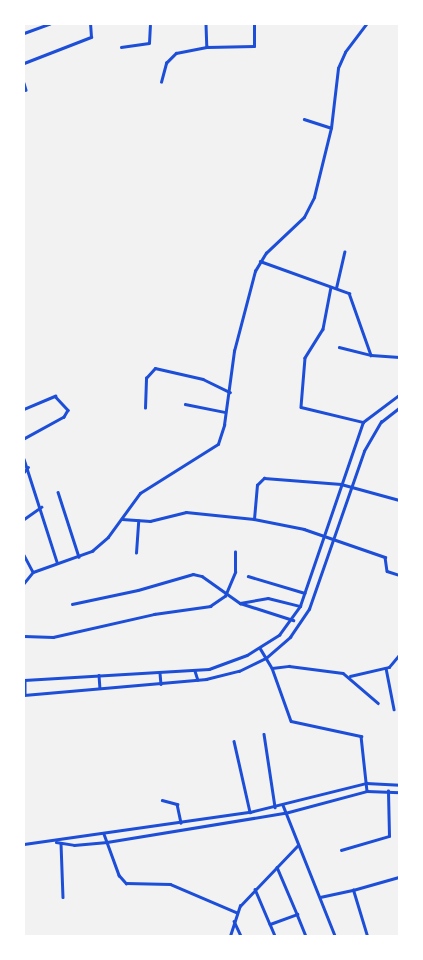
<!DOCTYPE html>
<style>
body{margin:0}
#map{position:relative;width:423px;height:960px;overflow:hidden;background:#f2f2f2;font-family:"Archivo Narrow",sans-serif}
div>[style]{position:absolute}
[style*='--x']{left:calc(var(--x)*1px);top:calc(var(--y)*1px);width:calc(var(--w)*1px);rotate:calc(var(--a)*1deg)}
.minor>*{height:2.5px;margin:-1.25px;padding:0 1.25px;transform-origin:1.25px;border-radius:1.25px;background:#1d4ed8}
span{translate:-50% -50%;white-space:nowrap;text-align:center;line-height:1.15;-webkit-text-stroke:3px #fff;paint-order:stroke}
.frame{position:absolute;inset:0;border:25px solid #fff;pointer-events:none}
</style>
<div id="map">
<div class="minor">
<i style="--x:150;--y:24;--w:49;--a:0"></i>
<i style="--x:206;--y:24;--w:23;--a:88"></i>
<i style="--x:24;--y:33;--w:27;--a:-20"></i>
<i style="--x:121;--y:47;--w:28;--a:-8"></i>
<i style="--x:149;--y:43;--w:17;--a:-87"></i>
<i style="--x:24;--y:63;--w:72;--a:-21.2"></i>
<i style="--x:91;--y:37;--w:13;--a:-94"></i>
<i style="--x:161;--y:82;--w:20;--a:-75"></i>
<i style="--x:166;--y:63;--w:14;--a:-45"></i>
<i style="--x:176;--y:53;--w:32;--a:-11"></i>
<i style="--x:207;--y:47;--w:47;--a:-1.2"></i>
<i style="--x:254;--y:46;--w:22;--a:-90"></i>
<i style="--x:24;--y:83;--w:7;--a:74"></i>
<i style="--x:304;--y:119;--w:28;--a:18"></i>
<i style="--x:260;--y:261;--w:95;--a:19.8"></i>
<i style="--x:349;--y:293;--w:66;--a:70.5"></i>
<i style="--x:371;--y:355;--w:28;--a:4"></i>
<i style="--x:331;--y:287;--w:43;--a:100.8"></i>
<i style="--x:323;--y:329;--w:34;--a:122"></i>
<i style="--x:305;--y:358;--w:49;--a:94.7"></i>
<i style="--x:301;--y:407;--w:64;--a:13.6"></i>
<i style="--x:336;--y:288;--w:37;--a:-77"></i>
<i style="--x:339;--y:347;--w:33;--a:14"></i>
<i style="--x:185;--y:404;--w:41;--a:11.3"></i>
<i style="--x:145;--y:408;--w:30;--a:-88"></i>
<i style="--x:146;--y:378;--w:13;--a:-48"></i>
<i style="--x:155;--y:368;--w:49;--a:12.9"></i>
<i style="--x:203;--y:379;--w:30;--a:26"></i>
<i style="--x:24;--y:409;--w:34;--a:-23"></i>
<i style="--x:55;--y:396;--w:19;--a:47"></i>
<i style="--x:68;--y:410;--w:8;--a:120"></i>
<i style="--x:64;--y:417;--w:46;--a:151.2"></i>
<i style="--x:24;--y:459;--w:108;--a:72.2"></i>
<i style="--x:24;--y:472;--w:6;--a:-51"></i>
<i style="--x:58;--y:492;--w:68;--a:72.1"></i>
<i style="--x:24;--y:519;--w:21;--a:-35"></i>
<i style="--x:122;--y:519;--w:28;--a:4"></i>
<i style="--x:150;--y:521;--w:37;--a:-14"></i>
<i style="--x:186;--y:512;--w:68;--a:5.9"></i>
<i style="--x:254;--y:519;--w:34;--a:-85"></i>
<i style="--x:257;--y:485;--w:10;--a:-45"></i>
<i style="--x:264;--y:478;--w:77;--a:4.5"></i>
<i style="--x:341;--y:484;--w:60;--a:15.4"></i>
<i style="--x:254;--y:519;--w:51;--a:11.3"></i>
<i style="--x:304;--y:529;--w:86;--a:19.1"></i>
<i style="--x:385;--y:557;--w:14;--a:82"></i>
<i style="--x:387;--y:571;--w:13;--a:18"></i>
<i style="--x:136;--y:553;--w:32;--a:-86"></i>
<i style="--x:24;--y:555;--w:19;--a:62"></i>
<i style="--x:248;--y:576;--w:59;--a:16.6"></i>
<i style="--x:24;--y:583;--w:14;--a:-51"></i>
<i style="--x:33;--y:572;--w:63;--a:-19.6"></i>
<i style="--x:92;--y:551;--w:21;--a:-41"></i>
<i style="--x:108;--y:537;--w:54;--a:-54"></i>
<i style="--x:140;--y:493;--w:92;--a:-32.1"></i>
<i style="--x:218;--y:444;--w:20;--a:-72"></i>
<i style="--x:224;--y:425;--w:75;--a:-82.3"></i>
<i style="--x:234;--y:351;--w:83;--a:-75.3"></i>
<i style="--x:255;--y:271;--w:21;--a:-59"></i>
<i style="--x:266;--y:253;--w:52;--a:-43.5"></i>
<i style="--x:304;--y:217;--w:22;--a:-63"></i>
<i style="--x:314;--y:197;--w:71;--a:-76.2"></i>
<i style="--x:331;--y:128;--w:60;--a:-83.3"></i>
<i style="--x:338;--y:68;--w:17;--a:-66"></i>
<i style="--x:345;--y:52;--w:35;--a:-53"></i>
<i style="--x:240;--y:603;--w:28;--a:-10"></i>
<i style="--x:268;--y:598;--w:33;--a:14"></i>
<i style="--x:72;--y:604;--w:67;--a:-12"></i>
<i style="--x:138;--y:590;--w:57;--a:-16.2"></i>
<i style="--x:193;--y:574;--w:9;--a:13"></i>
<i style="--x:202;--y:576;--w:47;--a:35.4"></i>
<i style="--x:240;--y:603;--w:56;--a:17.8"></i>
<i style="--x:24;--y:636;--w:29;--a:2"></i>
<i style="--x:53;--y:637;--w:104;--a:-12.8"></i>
<i style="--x:154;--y:614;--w:57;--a:-8.1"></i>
<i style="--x:210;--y:606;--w:18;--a:-34"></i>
<i style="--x:225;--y:596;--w:26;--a:-67"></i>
<i style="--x:235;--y:572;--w:20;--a:-90"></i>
<i style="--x:260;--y:648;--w:23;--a:59"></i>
<i style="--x:272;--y:668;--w:17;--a:-7"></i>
<i style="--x:289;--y:666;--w:54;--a:7.4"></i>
<i style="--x:343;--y:673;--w:46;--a:40.6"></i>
<i style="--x:272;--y:668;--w:56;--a:70.3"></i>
<i style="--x:291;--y:721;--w:72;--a:12.1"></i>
<i style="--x:361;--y:736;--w:55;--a:83.8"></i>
<i style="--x:386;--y:668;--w:42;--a:79"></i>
<i style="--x:195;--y:671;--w:9;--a:72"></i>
<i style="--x:160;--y:673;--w:11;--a:85"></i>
<i style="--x:99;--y:675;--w:13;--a:86"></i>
<i style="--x:350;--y:676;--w:40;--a:-13"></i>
<i style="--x:389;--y:667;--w:16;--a:-50"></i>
<i style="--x:24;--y:680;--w:185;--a:-3.4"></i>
<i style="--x:209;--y:669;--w:40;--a:-20.2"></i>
<i style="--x:247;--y:655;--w:38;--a:-32"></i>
<i style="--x:279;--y:635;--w:36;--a:-54"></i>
<i style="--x:300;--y:606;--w:194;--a:-71.1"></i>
<i style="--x:363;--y:422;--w:45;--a:-36.9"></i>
<i style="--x:25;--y:680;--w:14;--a:90"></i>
<i style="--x:24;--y:695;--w:183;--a:-5"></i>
<i style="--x:206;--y:679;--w:34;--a:-14"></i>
<i style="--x:239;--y:671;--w:30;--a:-26"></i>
<i style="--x:266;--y:658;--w:32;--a:-41"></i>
<i style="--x:290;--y:637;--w:34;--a:-56"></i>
<i style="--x:309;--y:609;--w:167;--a:-70.8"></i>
<i style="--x:364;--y:451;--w:34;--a:-60"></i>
<i style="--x:381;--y:422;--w:23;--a:-38"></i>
<i style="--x:264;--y:734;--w:74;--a:81.4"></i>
<i style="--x:234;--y:741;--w:73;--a:77.3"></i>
<i style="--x:162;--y:800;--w:16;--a:15"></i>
<i style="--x:177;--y:804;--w:19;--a:78"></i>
<i style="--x:283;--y:805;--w:141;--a:68.3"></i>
<i style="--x:104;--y:834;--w:44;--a:69.9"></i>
<i style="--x:119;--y:875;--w:11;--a:49"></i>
<i style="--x:126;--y:883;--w:44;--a:1.3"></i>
<i style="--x:170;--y:884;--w:72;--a:23"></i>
<i style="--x:56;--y:842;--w:18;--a:9"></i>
<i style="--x:74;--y:845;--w:33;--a:-5"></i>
<i style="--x:107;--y:842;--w:180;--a:-9.3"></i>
<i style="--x:285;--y:813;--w:85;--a:-15"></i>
<i style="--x:367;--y:791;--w:32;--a:2"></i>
<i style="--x:61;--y:843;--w:54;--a:87.9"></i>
<i style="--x:24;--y:844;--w:228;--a:-8.1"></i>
<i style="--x:250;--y:812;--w:120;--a:-14"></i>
<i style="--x:366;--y:783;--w:33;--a:3"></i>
<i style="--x:341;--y:850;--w:50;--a:-16.3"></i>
<i style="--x:389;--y:836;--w:45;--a:-91.3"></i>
<i style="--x:277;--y:867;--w:51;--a:66.9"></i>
<i style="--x:255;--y:889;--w:38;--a:67"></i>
<i style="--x:270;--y:924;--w:29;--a:-20"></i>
<i style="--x:297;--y:914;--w:24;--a:68"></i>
<i style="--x:320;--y:897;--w:34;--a:-12"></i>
<i style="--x:234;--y:921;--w:17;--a:65"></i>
<i style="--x:270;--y:924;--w:13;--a:67"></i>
<i style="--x:230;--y:936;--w:32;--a:-72"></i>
<i style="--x:240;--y:906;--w:84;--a:-46.4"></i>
<i style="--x:367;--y:936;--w:48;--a:-106.9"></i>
<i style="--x:353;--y:890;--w:48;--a:-15.8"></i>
</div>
<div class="frame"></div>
</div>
